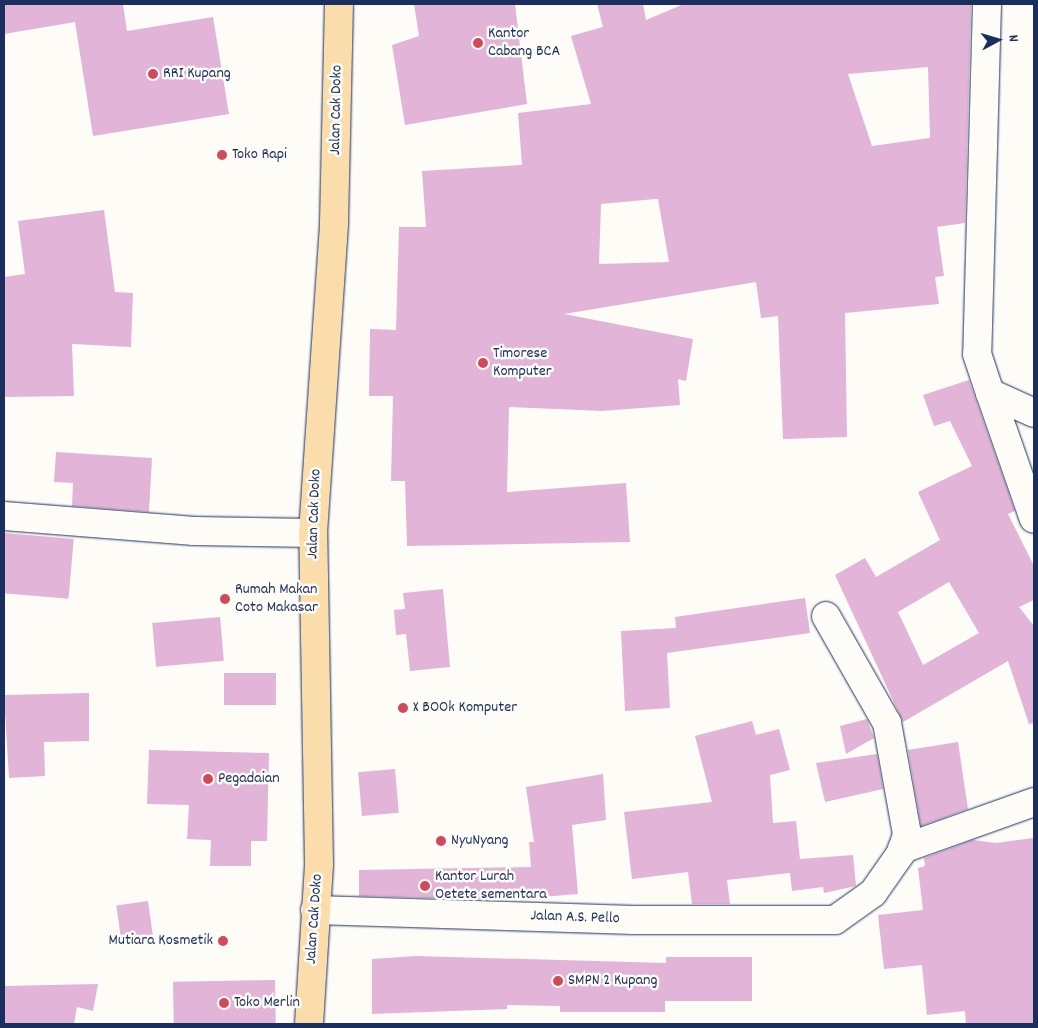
<!DOCTYPE html>
<style>
body{margin:0}
#map{position:relative;width:1038px;height:1028px;overflow:hidden;background:#fdfcf7;font-family:Dekko,sans-serif}
div>[style]{position:absolute}
[style*='--x']{left:calc(var(--x)*1px);top:calc(var(--y)*1px);width:calc(var(--w)*1px);rotate:calc(var(--a)*1deg)}
.building>*{inset:0;background:#e2b4d7;transform-origin:0 0}
.roads{filter:drop-shadow(0 0 1px #1b2f5e) drop-shadow(0 0 1px #1b2f5e)}
.minor>*{height:28px;margin:-14px;padding:0 14px;transform-origin:14px;border-radius:14px;background:#fdfcf7}
.major>*{height:28px;margin:-14px;padding:0 14px;transform-origin:14px;border-radius:14px;background:#faddab}
.dots>*{width:14px;height:14px;translate:-50% -50%;box-sizing:border-box;border:2px solid #fdfcf7;border-radius:50%}
span{translate:-50% -50%;white-space:nowrap;text-align:center;line-height:1.15;-webkit-text-stroke:5px #fdfcf7;paint-order:stroke}
.poi-label{font-size:16px;color:#1b2f5e}
.left{translate:0 -50%;text-align:left}
.right{translate:-100% -50%;text-align:right}
.street-label{font-size:16px;color:#1b2f5e}
.frame{position:absolute;inset:0;border:5px solid #1b2f5e;pointer-events:none}
.north{position:absolute;left:973px;top:15px;width:50px;height:50px;-webkit-text-stroke:4px #fdfcf7;paint-order:stroke;rotate:84deg;font-size:14px;font-weight:700;line-height:20px;text-align:center;color:#1b2f5e}
.north::after{content:'';display:block;margin:auto;width:18px;height:22px;background:#1b2f5e;clip-path:polygon(50% 0,100% 100%,50% 72%,0 100%)}
</style>
<div id="map">
<div class="building">
<i style="clip-path:polygon(4px 4px,123px 4px,127px 31px,213px 17px,229px 114px,93px 136px,75px 22px,4px 34px)"></i>
<i style="clip-path:polygon(414px 4px,515px 4px,527px 104px,405px 125px,392px 45px,419px 36px)"></i>
<i style="clip-path:polygon(evenodd,597px 4px,643px 4px,646px 20px,684px 4px,971px 4px,965px 223px,937px 227px,944px 276px,935px 277px,939px 304px,845px 313px,847px 437px,783px 439px,778px 316px,761px 318px,756px 282px,564px 314px,693px 339px,686px 381px,678px 379px,680px 405px,602px 411px,509px 407px,507px 492px,626px 483px,630px 542px,407px 546px,405px 481px,391px 481px,393px 396px,369px 396px,370px 329px,396px 330px,399px 227px,426px 227px,422px 171px,522px 165px,518px 113px,591px 104px,571px 36px,603px 27px,597px 4px,928px 67px,930px 138px,872px 146px,848px 74px,928px 67px,597px 4px,655px 199px,658px 199px,669px 262px,599px 264px,601px 204px,655px 199px)"></i>
<i style="clip-path:polygon(104px 210px,115px 292px,133px 293px,131px 347px,72px 344px,74px 396px,4px 397px,4px 277px,25px 274px,18px 221px)"></i>
<i style="clip-path:polygon(evenodd,969px 380px,1015px 511px,1008px 514px,1034px 566px,1034px 600px,1019px 607px,1034px 626px,1034px 723px,1029px 724px,1008px 661px,903px 722px,835px 575px,865px 558px,876px 577px,940px 540px,918px 492px,972px 466px,950px 421px,934px 426px,923px 395px,969px 380px,949px 582px,979px 633px,923px 665px,898px 612px,949px 582px)"></i>
<i style="clip-path:polygon(56px 452px,152px 458px,149px 512px,72px 506px,73px 483px,54px 482px)"></i>
<i style="left:4px;top:533px;width:70px;height:60px;rotate:5deg"></i>
<i style="clip-path:polygon(443px 589px,450px 667px,410px 671px,406px 634px,396px 635px,394px 610px,405px 609px,403px 593px)"></i>
<i style="clip-path:polygon(805px 598px,810px 633px,667px 653px,670px 708px,625px 711px,621px 631px,676px 628px,675px 617px)"></i>
<i style="left:220px;top:617px;width:44px;height:68px;rotate:85deg"></i>
<i style="left:276px;top:673px;width:32px;height:52px;rotate:90deg"></i>
<i style="clip-path:polygon(89px 693px,89px 741px,44px 742px,45px 776px,9px 778px,4px 695px)"></i>
<i style="clip-path:polygon(867px 719px,874px 738px,846px 754px,840px 726px)"></i>
<i style="clip-path:polygon(752px 721px,756px 735px,779px 729px,790px 770px,770px 775px,773px 823px,796px 821px,800px 859px,853px 855px,856px 886px,824px 893px,823px 887px,792px 891px,790px 873px,727px 880px,730px 904px,692px 904px,688px 872px,632px 879px,624px 812px,712px 802px,695px 736px)"></i>
<i style="clip-path:polygon(958px 742px,968px 809px,921px 826px,908px 750px)"></i>
<i style="clip-path:polygon(149px 750px,269px 753px,267px 841px,251px 841px,251px 866px,210px 866px,211px 840px,187px 839px,189px 805px,147px 804px)"></i>
<i style="clip-path:polygon(877px 754px,883px 789px,825px 802px,816px 763px)"></i>
<i style="left:395px;top:769px;width:44px;height:37px;rotate:85deg"></i>
<i style="clip-path:polygon(603px 774px,606px 820px,572px 825px,578px 894px,506px 900px,359px 896px,359px 870px,531px 867px,529px 842px,534px 842px,526px 787px)"></i>
<i style="clip-path:polygon(1034px 838px,1034px 1024px,966px 1024px,965px 1011px,927px 1015px,922px 965px,884px 969px,878px 915px,923px 910px,918px 868px,925px 866px,924px 858px,973px 840px,996px 843px)"></i>
<i style="left:148px;top:901px;width:35px;height:32px;rotate:82deg"></i>
<i style="clip-path:polygon(416px 956px,666px 963px,666px 957px,752px 957px,752px 1001px,665px 1001px,665px 1012px,560px 1012px,560px 1006px,507px 1005px,507px 1009px,372px 1014px,372px 959px)"></i>
<i style="left:275px;top:980px;width:44px;height:102px;rotate:89deg"></i>
<i style="clip-path:polygon(98px 984px,93px 1011px,77px 1007px,74px 1024px,4px 1024px,4px 986px)"></i>
</div>
<div class="roads">
<div class="minor">
<i style="--x:987;--y:4;--w:350;--a:91.6"></i>
<i style="--x:977;--y:354;--w:41;--a:71.6"></i>
<i style="--x:990;--y:393;--w:48;--a:24.4"></i>
<i style="--x:990;--y:393;--w:133;--a:70.8"></i>
<i style="--x:4;--y:516;--w:191;--a:4.5"></i>
<i style="--x:194;--y:531;--w:119;--a:1"></i>
<i style="--x:902;--y:849;--w:140;--a:-19.6"></i>
<i style="--x:315;--y:910;--w:319;--a:1.8"></i>
<i style="--x:634;--y:920;--w:201;--a:0"></i>
<i style="--x:835;--y:920;--w:47;--a:-35.4"></i>
<i style="--x:873;--y:893;--w:49;--a:-55"></i>
<i style="--x:901;--y:853;--w:20;--a:-72"></i>
<i style="--x:907;--y:834;--w:113;--a:-100.2"></i>
<i style="--x:887;--y:723;--w:123;--a:-119.7"></i>
</div>
<div class="major">
<i style="--x:309;--y:1024;--w:160;--a:-86.4"></i>
<i style="--x:319;--y:864;--w:331;--a:-91"></i>
<i style="--x:313;--y:533;--w:311;--a:-86.1"></i>
<i style="--x:334;--y:223;--w:219;--a:-88.7"></i>
</div>
</div>
<div class="dots">
<i style="left:478px;top:43px;background:#d1495b"></i>
<i style="left:153px;top:74px;background:#d1495b"></i>
<i style="left:222px;top:155px;background:#d1495b"></i>
<i style="left:483px;top:363px;background:#d1495b"></i>
<i style="left:225px;top:599px;background:#d1495b"></i>
<i style="left:403px;top:708px;background:#d1495b"></i>
<i style="left:208px;top:779px;background:#d1495b"></i>
<i style="left:441px;top:841px;background:#d1495b"></i>
<i style="left:425px;top:886px;background:#d1495b"></i>
<i style="left:223px;top:941px;background:#d1495b"></i>
<i style="left:558px;top:981px;background:#d1495b"></i>
<i style="left:224px;top:1003px;background:#d1495b"></i>
</div>
<div class="poi-label">
<span class="left" style="left:488px;top:43px">Kantor<br>Cabang BCA</span>
<span class="left" style="left:163px;top:74px">RRI Kupang</span>
<span class="left" style="left:232px;top:155px">Toko Rapi</span>
<span class="left" style="left:493px;top:363px">Timorese<br>Komputer</span>
<span class="left" style="left:235px;top:599px">Rumah Makan<br>Coto Makasar</span>
<span class="left" style="left:413px;top:708px">X BOOk Komputer</span>
<span class="left" style="left:218px;top:779px">Pegadaian</span>
<span class="left" style="left:451px;top:841px">NyuNyang</span>
<span class="left" style="left:435px;top:886px">Kantor Lurah<br>Oetete sementara</span>
<span class="right" style="left:213px;top:941px">Mutiara Kosmetik</span>
<span class="left" style="left:568px;top:981px">SMPN 2 Kupang</span>
<span class="left" style="left:234px;top:1003px">Toko Merlin</span>
</div>
<div class="street-label">
<span style="left:337px;top:110px;rotate:-89deg">Jalan Cak Doko</span>
<span style="left:315px;top:514px;rotate:-88deg">Jalan Cak Doko</span>
<span style="left:575px;top:918px;rotate:2deg">Jalan A.S. Pello</span>
<span style="left:315px;top:919px;rotate:-86deg">Jalan Cak Doko</span>
</div>
<div class="frame"></div>
<div class="north">N</div>
</div>
